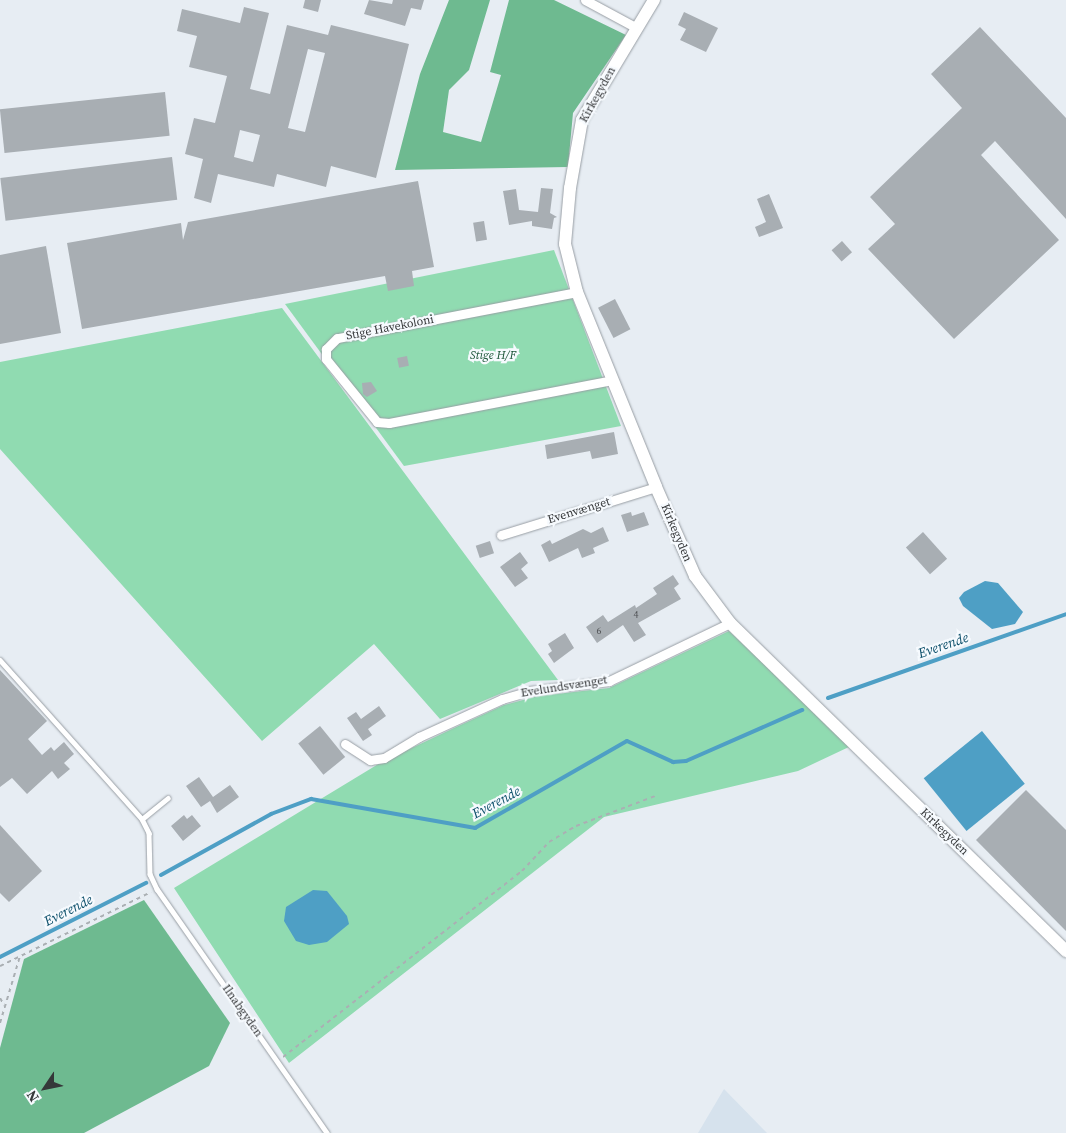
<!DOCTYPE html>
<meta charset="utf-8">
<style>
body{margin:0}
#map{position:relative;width:1066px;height:1133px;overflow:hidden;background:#e7edf3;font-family:"Source Serif 4",serif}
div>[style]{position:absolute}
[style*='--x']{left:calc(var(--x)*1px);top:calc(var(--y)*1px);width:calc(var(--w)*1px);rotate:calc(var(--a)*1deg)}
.built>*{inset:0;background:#d6e2ed}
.green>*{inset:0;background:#90dbb1}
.forest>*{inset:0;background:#6eba90}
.water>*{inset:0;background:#4e9fc5;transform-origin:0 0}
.stream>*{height:4px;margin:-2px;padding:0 2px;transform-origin:2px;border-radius:2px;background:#4e9fc5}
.building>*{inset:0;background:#a8aeb3;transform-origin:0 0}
.path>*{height:2px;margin-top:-1px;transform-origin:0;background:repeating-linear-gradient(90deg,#aaafb3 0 4px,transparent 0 8px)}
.roads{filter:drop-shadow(0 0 1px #989ea4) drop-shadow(0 0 1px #989ea4)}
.lane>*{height:4.5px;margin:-2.25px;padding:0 2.25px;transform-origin:2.25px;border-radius:2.25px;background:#fff}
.street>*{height:9px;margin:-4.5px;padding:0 4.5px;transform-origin:4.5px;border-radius:4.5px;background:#fff}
.secondary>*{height:12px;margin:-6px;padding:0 6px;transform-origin:6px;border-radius:6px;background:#fff}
span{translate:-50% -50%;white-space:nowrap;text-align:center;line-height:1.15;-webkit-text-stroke:4.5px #f6fafe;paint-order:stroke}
.number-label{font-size:10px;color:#525558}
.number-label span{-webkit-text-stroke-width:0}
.street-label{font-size:12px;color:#353739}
.park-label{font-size:12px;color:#1c5539;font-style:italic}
.water-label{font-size:14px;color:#0e506b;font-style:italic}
.north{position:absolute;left:20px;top:1063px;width:50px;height:50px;-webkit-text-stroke:4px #f6fafe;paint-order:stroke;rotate:236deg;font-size:14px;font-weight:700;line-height:20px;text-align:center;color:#353739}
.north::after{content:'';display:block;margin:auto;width:18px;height:22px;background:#353739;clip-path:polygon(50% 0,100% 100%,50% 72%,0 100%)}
</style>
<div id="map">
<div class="built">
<i style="clip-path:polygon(724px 1089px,767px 1133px,698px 1133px)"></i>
</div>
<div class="green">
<i style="clip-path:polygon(554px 250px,621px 426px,404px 466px,285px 304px)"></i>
<i style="clip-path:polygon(282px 308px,558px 680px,531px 681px,440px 719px,374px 644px,262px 741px,0 449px,0 362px)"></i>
<i style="clip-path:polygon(729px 631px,851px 746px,798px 771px,604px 817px,289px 1063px,174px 888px,380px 763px,454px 728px,504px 705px,538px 696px,609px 688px)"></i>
</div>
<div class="forest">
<i style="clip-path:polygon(449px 0,490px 0,469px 70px,449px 90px,443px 132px,481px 142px,501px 75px,490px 72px,509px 0,554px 0,626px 35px,573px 113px,568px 167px,395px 170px,420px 74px)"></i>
<i style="clip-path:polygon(144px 900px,230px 1023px,209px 1066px,84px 1133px,0 1133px,0 1048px,24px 959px)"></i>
</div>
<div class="water">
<i style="clip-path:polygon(985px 581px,998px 583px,1023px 612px,1015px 624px,992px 629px,963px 606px,959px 598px,964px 592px)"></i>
<i style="left:982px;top:731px;width:68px;height:75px;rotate:51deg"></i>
<i style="clip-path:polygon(313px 890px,327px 891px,347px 916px,349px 924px,327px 942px,309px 945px,296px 941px,284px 921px,286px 907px)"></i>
</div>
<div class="stream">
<i style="--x:828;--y:698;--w:252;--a:-19.4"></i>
<i style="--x:161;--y:875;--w:126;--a:-29"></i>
<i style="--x:271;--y:814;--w:43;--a:-20.6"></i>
<i style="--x:311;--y:799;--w:167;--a:10"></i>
<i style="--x:475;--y:828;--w:175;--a:-29.8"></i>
<i style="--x:627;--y:741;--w:51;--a:24.5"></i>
<i style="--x:673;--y:762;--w:13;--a:-4"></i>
<i style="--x:686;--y:761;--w:127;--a:-23.7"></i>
<i style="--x:0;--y:957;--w:164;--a:-26.9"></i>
</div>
<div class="building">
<i style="clip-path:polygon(305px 0,321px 0,318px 12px,303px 8px)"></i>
<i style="clip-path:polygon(369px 0,392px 4px,393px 0,424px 0,421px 10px,411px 8px,405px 26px,364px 14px)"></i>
<i style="clip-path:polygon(evenodd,244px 7px,269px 13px,250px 89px,270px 94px,287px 25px,328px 35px,331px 25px,409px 44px,376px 178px,331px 166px,326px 187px,277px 174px,274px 187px,218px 174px,211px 203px,194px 198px,203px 159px,185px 154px,194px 118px,215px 123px,227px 76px,189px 67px,197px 36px,177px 31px,182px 9px,240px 23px,244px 7px,308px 49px,325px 53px,305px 132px,288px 128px,308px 49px,244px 7px,240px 130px,260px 135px,253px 162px,234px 157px,240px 130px)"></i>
<i style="clip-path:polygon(684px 12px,718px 28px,706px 52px,680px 40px,686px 29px,678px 25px)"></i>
<i style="clip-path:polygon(980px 27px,1066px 118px,1066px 219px,995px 141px,981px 155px,1059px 240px,954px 339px,868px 249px,895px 224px,870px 197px,962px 108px,931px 74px)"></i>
<i style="left:165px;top:92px;width:44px;height:166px;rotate:84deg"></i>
<i style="left:172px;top:157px;width:43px;height:173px;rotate:83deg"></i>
<i style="clip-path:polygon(418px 181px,434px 267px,412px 271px,414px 286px,388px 291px,385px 276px,82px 329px,67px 243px,181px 223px,183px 240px,188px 222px)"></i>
<i style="clip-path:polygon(541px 188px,553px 189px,550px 213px,557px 217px,554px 218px,552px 229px,532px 226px,532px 221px,509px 225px,503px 191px,516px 189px,519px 210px,538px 212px)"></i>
<i style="clip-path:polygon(769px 194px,783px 228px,759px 237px,755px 227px,766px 222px,757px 199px)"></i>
<i style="left:484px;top:221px;width:19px;height:11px;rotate:81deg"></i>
<i style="left:842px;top:241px;width:15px;height:14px;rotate:48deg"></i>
<i style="clip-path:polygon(46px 246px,61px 333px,0 344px,0 255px)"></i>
<i style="left:615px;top:299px;width:34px;height:19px;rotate:63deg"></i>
<i style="left:407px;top:356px;width:10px;height:10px;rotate:79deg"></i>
<i style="clip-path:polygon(371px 382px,377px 391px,367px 397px,363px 394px,362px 383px)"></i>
<i style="clip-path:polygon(614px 432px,618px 454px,592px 459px,590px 451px,547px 459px,545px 445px)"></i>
<i style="clip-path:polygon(631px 512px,632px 516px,644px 512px,649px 525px,627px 532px,621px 515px)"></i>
<i style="clip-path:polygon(603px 527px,609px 541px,593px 548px,595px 553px,582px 558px,578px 548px,549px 562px,541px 545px,550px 540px,552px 544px,583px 529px,591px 533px)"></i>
<i style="left:923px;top:532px;width:36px;height:23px;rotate:48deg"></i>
<i style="left:490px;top:541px;width:13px;height:15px;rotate:72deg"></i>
<i style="clip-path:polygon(520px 552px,528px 563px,521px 569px,528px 578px,515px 587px,500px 567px)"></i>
<i style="clip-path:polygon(673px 575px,679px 584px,674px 588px,681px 599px,638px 623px,646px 635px,634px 642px,623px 625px,597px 643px,586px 627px,603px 615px,608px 622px,635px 605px,636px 608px,657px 594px,653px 588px)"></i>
<i style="clip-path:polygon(565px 633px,574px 648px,554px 663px,548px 654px,552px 651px,548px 644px)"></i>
<i style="clip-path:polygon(0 670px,47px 721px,28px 739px,42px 755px,51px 747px,54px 751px,64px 742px,74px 754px,64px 763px,70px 769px,58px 779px,52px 771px,27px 794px,12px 778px,0 787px)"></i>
<i style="clip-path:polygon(379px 706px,386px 716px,368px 729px,372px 735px,363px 741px,347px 718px,356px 712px,361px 719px)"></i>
<i style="left:320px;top:726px;width:40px;height:28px;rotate:51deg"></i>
<i style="clip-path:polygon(199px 777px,213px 797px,230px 785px,239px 797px,217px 813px,210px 801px,201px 807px,186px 786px)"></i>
<i style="clip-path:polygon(1026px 790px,1066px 830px,1066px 931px,976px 840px)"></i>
<i style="clip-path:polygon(184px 815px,187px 819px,192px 815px,201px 826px,183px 841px,171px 826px)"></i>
<i style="clip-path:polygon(0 825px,42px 871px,9px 902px,0 893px)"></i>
</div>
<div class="path">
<i style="--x:0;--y:966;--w:168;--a:-26.1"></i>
<i style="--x:0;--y:998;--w:8;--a:60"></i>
<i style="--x:0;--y:1023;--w:70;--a:-73.4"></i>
<i style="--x:283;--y:1057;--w:303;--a:-37.9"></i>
<i style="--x:522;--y:871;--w:40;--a:-47"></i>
<i style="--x:549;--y:842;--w:31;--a:-31"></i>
<i style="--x:576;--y:826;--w:85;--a:-20.8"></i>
</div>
<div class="roads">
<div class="lane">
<i style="--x:0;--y:660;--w:213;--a:48.2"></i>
<i style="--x:142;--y:819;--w:16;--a:63"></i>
<i style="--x:149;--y:833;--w:41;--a:88.6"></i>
<i style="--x:150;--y:874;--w:17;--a:65"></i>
<i style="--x:157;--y:889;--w:297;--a:55.1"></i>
<i style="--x:142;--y:819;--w:33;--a:-39"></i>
</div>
<div class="street">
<i style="--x:585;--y:0;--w:59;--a:28.3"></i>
<i style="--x:577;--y:292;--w:244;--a:169.1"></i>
<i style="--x:337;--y:338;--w:16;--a:135"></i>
<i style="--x:326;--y:349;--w:10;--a:90"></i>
<i style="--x:326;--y:359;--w:81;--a:51"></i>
<i style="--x:377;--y:422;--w:12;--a:5"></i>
<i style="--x:389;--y:423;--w:227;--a:-10.9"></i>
<i style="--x:501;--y:535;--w:162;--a:-17.2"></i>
<i style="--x:345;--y:744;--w:30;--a:33"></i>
<i style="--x:370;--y:760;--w:14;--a:-8"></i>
<i style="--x:384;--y:758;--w:41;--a:-31"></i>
<i style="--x:419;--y:737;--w:91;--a:-24.6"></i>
<i style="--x:502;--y:699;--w:29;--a:-16"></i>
<i style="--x:530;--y:691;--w:80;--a:-7.2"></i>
<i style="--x:609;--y:681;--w:134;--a:-25.6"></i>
</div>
<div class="secondary">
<i style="--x:654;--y:0;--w:140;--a:121"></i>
<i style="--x:582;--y:120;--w:69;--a:100"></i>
<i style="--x:570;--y:188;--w:56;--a:95.1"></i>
<i style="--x:565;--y:244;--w:49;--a:76"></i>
<i style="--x:577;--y:292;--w:210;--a:67.9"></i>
<i style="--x:656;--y:487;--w:97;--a:66.3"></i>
<i style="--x:695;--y:576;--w:59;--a:53.3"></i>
<i style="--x:730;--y:623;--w:470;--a:44.3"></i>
</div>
</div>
<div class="number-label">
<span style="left:636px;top:615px">4</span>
<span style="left:599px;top:631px">6</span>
</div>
<div class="street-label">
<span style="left:598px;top:95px;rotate:-61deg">Kirkegyden</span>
<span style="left:390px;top:328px;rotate:-11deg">Stige Havekoloni</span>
<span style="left:579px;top:511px;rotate:-17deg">Evenvænget</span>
<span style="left:676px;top:533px;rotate:67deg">Kirkegyden</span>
<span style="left:564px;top:687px;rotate:-9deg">Evelundsvænget</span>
<span style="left:944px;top:832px;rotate:44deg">Kirkegyden</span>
<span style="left:242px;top:1011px;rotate:55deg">Ilnabgyden</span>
</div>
<div class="park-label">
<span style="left:493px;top:356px">Stige H/F</span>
</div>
<div class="water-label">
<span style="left:943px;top:645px;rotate:-19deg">Everende</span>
<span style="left:496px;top:802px;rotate:-28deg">Everende</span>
<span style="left:68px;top:910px;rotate:-27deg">Everende</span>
</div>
<div class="north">N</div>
</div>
